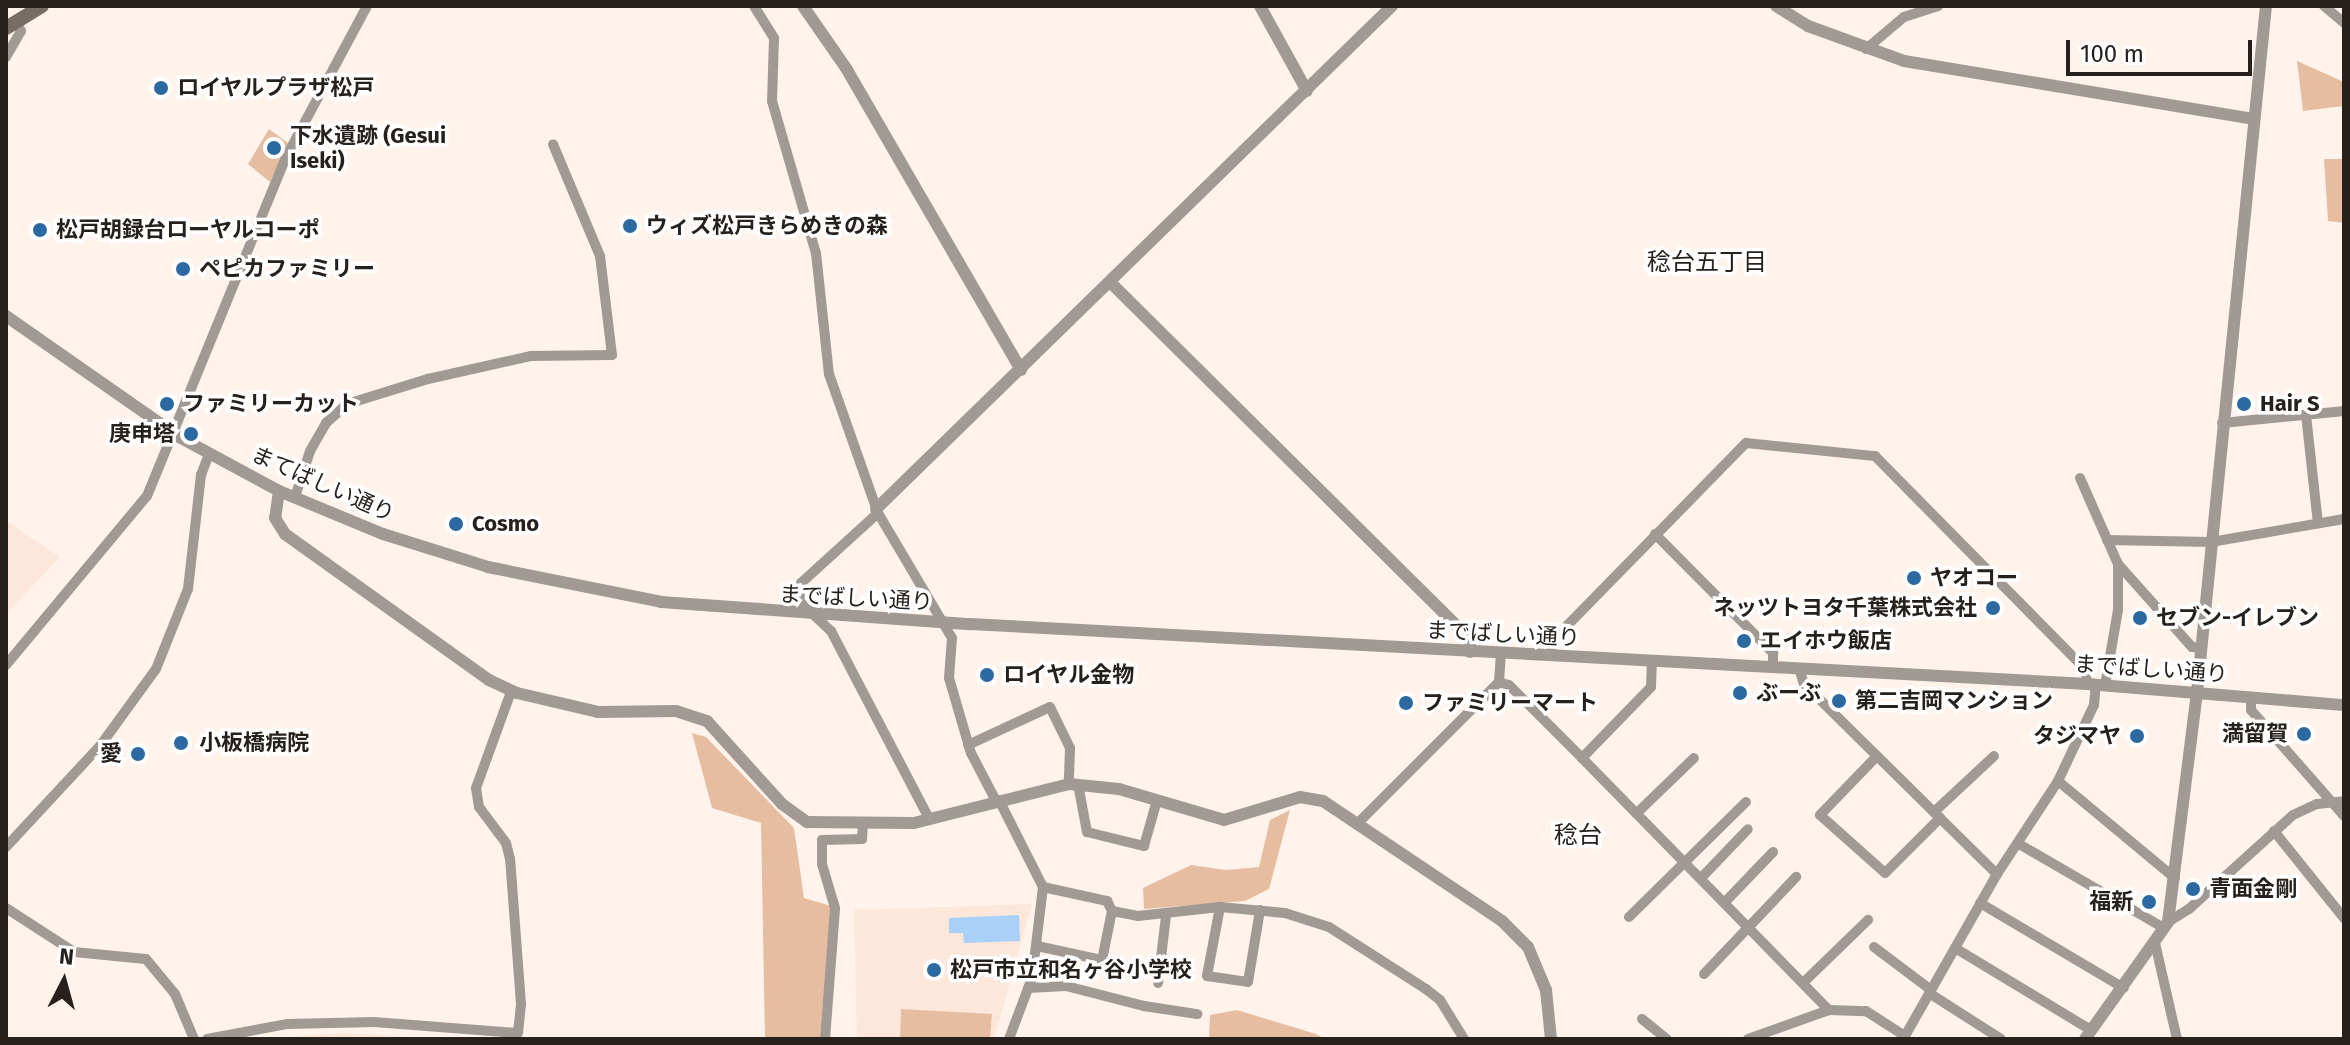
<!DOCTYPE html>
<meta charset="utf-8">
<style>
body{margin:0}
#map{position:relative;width:2350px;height:1045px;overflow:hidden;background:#fff3ec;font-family:"Fira Sans","Noto Sans JP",sans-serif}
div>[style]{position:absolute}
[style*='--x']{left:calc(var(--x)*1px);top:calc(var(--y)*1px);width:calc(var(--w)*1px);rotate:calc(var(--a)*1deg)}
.built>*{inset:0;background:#fce7da}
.green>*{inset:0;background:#e7bda1}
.water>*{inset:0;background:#a9d0f8}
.minor>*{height:10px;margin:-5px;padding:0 5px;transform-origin:5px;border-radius:5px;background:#a19994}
.tertiary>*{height:12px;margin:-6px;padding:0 6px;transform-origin:6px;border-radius:6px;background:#a19994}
.secondary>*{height:14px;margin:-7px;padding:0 7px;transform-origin:7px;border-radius:7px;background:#786d66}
.tertiary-bridge>*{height:12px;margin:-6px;padding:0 6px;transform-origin:6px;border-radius:6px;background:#a19994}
.dots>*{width:22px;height:22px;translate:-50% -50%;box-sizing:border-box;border:4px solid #fff;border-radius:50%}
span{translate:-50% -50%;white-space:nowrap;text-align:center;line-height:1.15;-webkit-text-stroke:7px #fff;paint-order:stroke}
.poi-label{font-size:22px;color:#27211d;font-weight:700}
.left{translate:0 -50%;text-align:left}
.right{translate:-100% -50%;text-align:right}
.street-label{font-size:22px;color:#27211d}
.neighbourhood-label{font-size:24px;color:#27211d}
.frame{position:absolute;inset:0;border:8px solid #27211d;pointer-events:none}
.north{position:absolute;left:24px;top:941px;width:80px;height:80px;-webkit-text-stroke:6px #fff;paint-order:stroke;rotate:6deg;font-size:22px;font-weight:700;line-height:32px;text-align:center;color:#27211d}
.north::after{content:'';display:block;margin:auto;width:28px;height:36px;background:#27211d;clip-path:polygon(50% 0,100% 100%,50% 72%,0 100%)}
.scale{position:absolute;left:2066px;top:40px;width:186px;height:36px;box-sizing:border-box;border:4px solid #27211d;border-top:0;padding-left:10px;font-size:24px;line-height:28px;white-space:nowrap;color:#27211d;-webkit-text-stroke:6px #fff;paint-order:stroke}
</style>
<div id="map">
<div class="built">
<i style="clip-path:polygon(6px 521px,60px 557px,6px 614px)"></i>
<i style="clip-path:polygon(1032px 904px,994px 1039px,857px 1039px,854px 910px)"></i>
<i style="clip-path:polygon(346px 1033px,440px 1039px,257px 1039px)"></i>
</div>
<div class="green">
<i style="clip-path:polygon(2297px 61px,2344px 82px,2344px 106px,2303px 111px)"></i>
<i style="clip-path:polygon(269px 129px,288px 143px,270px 182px,248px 164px)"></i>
<i style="clip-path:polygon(2324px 159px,2344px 159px,2344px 223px,2328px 221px)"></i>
<i style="clip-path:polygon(692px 733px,706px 737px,794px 828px,804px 898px,831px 906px,820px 1039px,765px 1039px,761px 823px,712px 808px)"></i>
<i style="clip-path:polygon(1290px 810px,1269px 889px,1245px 901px,1144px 909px,1143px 888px,1191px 865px,1226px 870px,1259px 867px,1270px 820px)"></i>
<i style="clip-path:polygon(901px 1009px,992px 1014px,990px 1039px,900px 1039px)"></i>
<i style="clip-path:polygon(1237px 1010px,1316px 1034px,1325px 1039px,1209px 1039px,1210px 1015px)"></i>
</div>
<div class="water">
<i style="clip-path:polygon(1019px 915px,1020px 941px,964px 943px,963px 933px,949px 933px,949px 918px)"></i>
</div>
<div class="minor">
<i style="--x:754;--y:6;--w:38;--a:58"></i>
<i style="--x:774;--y:38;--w:63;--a:91.8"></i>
<i style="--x:772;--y:101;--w:158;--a:73.9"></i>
<i style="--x:816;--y:253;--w:122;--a:83.9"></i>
<i style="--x:829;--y:374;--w:147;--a:70.6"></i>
<i style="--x:878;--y:513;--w:104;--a:137.7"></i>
<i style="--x:801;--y:583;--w:18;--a:96"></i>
<i style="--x:799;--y:601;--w:44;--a:43.2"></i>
<i style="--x:831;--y:631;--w:213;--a:62.4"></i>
<i style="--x:2324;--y:6;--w:26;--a:40"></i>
<i style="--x:1866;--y:49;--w:50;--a:-40.1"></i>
<i style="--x:1904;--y:17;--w:36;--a:-18"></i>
<i style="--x:6;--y:57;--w:30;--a:-60"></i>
<i style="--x:21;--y:31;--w:10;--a:-119"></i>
<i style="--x:2306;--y:415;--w:109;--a:83.7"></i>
<i style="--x:2222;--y:423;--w:123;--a:-5.6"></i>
<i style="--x:2080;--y:478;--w:94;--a:66.2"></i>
<i style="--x:2118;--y:564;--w:46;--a:90"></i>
<i style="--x:2118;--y:610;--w:76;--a:99.8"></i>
<i style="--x:295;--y:497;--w:48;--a:-71.9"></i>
<i style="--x:310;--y:451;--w:32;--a:-60"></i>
<i style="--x:326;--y:423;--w:28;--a:-42"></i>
<i style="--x:347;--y:404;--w:85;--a:-17.2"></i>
<i style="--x:428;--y:379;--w:106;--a:-12.6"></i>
<i style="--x:531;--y:356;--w:81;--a:-0.7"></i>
<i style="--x:612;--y:355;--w:100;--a:-96.9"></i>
<i style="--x:600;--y:256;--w:121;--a:-112.8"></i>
<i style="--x:878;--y:513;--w:145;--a:59.4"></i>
<i style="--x:952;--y:638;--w:40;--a:94.3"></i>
<i style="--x:949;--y:678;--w:78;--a:73.7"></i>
<i style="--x:971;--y:753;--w:54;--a:62.5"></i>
<i style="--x:1655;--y:534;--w:168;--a:45.2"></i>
<i style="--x:1773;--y:653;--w:14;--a:90"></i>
<i style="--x:2107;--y:540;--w:104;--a:1.1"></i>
<i style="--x:2211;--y:542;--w:135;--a:-9.8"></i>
<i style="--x:2118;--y:564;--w:111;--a:48.3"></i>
<i style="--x:2192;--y:647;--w:9;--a:6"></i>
<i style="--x:1501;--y:653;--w:29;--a:94"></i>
<i style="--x:1499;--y:682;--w:10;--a:17"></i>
<i style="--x:1509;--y:685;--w:103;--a:45"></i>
<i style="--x:1582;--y:758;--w:353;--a:45.6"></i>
<i style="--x:1829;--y:1010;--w:37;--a:2"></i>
<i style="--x:1866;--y:1011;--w:46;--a:32.7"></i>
<i style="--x:1905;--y:1036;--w:186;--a:-60.4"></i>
<i style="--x:1997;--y:874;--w:111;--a:-56.7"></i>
<i style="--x:2058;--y:781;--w:84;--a:-64.7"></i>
<i style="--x:2094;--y:705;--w:21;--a:-85"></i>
<i style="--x:1551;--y:656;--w:16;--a:-83"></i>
<i style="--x:1553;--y:640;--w:276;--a:-45.6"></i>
<i style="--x:1746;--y:443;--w:130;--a:5.8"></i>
<i style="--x:1875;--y:456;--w:301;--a:45.4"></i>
<i style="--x:2086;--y:670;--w:14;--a:86"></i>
<i style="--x:6;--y:665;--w:220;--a:-50.2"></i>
<i style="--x:147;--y:496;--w:364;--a:-67.7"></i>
<i style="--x:285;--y:159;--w:174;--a:-61.8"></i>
<i style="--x:1799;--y:668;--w:17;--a:73"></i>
<i style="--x:1804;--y:684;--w:271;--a:44.6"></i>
<i style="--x:2251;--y:697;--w:13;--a:90"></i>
<i style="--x:2251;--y:710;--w:141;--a:48.7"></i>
<i style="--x:968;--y:745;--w:90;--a:-24.9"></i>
<i style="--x:1050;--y:707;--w:46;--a:64"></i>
<i style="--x:1070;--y:748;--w:36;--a:92"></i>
<i style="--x:1877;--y:756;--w:82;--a:134"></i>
<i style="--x:1820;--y:815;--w:87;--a:41.7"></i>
<i style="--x:1885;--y:873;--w:78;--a:-45"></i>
<i style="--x:1582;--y:758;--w:99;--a:-45.8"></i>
<i style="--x:1651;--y:687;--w:26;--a:-88"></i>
<i style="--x:2058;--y:781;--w:152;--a:39.7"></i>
<i style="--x:1078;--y:784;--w:49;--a:79.4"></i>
<i style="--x:1087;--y:832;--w:59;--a:13.8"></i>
<i style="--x:1144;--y:846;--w:48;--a:-74.2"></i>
<i style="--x:999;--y:800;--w:97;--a:63.2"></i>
<i style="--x:1043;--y:887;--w:92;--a:96.9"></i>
<i style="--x:1032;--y:978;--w:65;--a:110.7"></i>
<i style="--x:1934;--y:812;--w:82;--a:-43"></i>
<i style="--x:1637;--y:813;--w:79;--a:-44"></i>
<i style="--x:1357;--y:824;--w:201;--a:-45"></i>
<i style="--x:2274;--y:831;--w:112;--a:51.2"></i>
<i style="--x:2019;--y:844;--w:168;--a:30.1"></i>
<i style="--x:6;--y:847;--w:138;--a:-47.1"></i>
<i style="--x:100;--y:746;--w:95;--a:-54"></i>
<i style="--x:156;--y:669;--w:86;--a:-68.2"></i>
<i style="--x:188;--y:589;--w:115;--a:-83.5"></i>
<i style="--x:201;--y:475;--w:22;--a:-69"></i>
<i style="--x:1702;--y:877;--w:66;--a:-46.2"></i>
<i style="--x:1043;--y:887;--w:66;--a:12.3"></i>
<i style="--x:1107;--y:901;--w:11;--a:63"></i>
<i style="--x:1112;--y:911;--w:26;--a:11"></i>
<i style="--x:1138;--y:916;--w:82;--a:-6.3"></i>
<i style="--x:1220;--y:907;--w:65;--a:5.3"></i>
<i style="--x:1285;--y:913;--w:46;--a:17.7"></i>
<i style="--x:1329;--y:927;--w:115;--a:32.6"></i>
<i style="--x:1426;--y:989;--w:18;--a:38"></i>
<i style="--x:1440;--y:1000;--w:46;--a:58.4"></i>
<i style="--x:1726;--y:901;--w:68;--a:-46.2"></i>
<i style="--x:1980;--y:903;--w:167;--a:30.6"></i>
<i style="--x:1220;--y:907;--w:70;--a:100.7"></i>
<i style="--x:1207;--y:976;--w:41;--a:8.3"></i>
<i style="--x:1248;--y:982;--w:73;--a:-80.5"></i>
<i style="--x:6;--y:908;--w:81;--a:32.9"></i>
<i style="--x:74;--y:952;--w:72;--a:5.6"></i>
<i style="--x:146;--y:959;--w:45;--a:50.4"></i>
<i style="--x:175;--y:994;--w:49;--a:67.1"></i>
<i style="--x:1629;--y:917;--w:164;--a:-44.5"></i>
<i style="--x:2168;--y:922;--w:25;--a:-32"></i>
<i style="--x:2189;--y:909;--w:140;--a:-42.1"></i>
<i style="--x:2293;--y:815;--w:26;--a:-25"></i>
<i style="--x:2317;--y:804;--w:27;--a:-6"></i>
<i style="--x:2155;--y:943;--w:98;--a:77.1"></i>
<i style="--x:1037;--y:946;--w:66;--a:12.2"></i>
<i style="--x:1102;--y:960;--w:50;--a:-78.5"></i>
<i style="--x:1874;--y:947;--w:71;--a:37"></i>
<i style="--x:1955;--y:948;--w:159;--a:31.1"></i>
<i style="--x:1704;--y:974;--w:134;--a:-46.5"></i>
<i style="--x:1805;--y:981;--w:88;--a:-44.1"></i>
<i style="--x:1158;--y:983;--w:67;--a:-83.2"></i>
<i style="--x:1028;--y:988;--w:38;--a:-3"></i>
<i style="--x:1066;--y:986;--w:81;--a:14.4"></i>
<i style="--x:1144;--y:1006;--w:54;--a:8.6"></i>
<i style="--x:1929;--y:993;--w:85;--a:32.6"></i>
<i style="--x:1642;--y:1019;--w:32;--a:39"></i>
<i style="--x:207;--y:1039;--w:81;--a:-10.6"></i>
<i style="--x:287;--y:1024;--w:87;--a:-1.3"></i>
<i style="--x:374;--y:1022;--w:144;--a:4.4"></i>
<i style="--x:518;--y:1033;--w:29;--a:-84"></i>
<i style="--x:521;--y:1004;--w:145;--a:-94.3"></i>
<i style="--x:510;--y:859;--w:16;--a:-104"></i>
<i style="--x:506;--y:843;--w:45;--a:-126.9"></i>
<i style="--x:479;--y:807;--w:19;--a:-99"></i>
<i style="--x:476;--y:788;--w:102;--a:-70"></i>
<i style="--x:825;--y:1039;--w:131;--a:-85.6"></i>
<i style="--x:835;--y:908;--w:46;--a:-106.5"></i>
<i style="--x:822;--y:864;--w:24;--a:-90"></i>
<i style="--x:822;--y:840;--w:40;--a:-1.4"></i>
<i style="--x:862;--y:839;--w:13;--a:-86"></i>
<i style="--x:1748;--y:1039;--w:86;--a:-19.7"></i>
</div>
<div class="tertiary">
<i style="--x:803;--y:6;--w:75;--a:55.3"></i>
<i style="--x:846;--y:68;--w:349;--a:59.9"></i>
<i style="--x:1260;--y:6;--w:97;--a:61.1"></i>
<i style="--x:1776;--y:6;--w:38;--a:32"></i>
<i style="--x:1808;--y:26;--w:102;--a:20"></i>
<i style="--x:1904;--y:61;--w:354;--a:9.4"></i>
<i style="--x:1111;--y:283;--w:506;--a:44.76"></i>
<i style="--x:1470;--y:639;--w:13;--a:90"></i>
<i style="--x:6;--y:316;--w:213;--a:34.9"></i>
<i style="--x:181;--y:438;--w:111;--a:28.4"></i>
<i style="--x:279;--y:491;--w:113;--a:22.5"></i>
<i style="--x:383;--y:534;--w:110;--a:17.4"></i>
<i style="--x:488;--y:567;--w:177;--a:11.4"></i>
<i style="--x:279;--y:491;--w:27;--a:98"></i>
<i style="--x:275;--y:518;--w:19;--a:58"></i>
<i style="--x:285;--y:534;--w:251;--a:35.6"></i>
<i style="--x:489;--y:680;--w:31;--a:25"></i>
<i style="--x:517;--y:693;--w:83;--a:13.2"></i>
<i style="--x:598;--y:712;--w:78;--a:-0.7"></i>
<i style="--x:676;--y:711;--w:33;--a:18"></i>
<i style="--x:707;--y:721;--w:112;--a:47.9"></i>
<i style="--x:782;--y:804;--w:31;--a:36"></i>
<i style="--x:807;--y:822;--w:107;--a:0.5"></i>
<i style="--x:914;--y:823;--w:160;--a:-14.1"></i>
<i style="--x:1069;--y:784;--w:50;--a:5.7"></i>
<i style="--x:1119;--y:789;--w:109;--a:16.4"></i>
<i style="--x:1224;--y:820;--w:79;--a:-16.8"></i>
<i style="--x:1300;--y:797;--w:23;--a:10"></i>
<i style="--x:1323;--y:801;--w:216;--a:33.8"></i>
<i style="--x:1502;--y:921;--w:37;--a:45"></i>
<i style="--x:1528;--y:947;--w:47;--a:67.3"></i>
<i style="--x:1546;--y:990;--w:49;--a:84.2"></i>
<i style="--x:876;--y:509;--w:721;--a:-44.27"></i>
<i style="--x:970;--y:624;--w:1119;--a:3.07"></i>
<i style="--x:2087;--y:684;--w:258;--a:4.7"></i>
<i style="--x:2085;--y:1039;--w:143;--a:-54.6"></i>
<i style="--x:2168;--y:922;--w:232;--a:-82.8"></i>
<i style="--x:2197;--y:692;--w:689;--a:-84.26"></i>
</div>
<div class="secondary">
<i style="--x:6;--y:28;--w:42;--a:-31.4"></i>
</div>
<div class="tertiary-bridge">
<i style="--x:661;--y:602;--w:310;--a:4.1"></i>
</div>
<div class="dots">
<i style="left:161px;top:88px;background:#2b69a0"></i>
<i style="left:274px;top:148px;background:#2b69a0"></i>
<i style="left:630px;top:226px;background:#2b69a0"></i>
<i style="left:40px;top:230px;background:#2b69a0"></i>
<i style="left:183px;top:269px;background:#2b69a0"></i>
<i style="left:167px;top:404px;background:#2b69a0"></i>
<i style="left:2244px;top:404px;background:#2b69a0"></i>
<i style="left:191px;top:434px;background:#2b69a0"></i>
<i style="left:456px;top:524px;background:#2b69a0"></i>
<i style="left:1914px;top:578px;background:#2b69a0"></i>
<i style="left:1993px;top:608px;background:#2b69a0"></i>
<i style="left:2140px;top:618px;background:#2b69a0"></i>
<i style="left:1744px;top:641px;background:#2b69a0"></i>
<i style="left:987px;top:675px;background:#2b69a0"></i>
<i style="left:1740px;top:693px;background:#2b69a0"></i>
<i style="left:1839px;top:701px;background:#2b69a0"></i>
<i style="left:1406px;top:703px;background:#2b69a0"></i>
<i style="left:2304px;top:734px;background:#2b69a0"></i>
<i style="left:2137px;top:736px;background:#2b69a0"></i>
<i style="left:181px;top:743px;background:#2b69a0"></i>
<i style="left:138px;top:754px;background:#2b69a0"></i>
<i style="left:2193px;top:889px;background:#2b69a0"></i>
<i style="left:2149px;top:902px;background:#2b69a0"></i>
<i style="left:934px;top:970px;background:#2b69a0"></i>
</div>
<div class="poi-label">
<span class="left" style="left:177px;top:88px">ロイヤルプラザ松戸</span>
<span class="left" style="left:290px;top:148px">下水遺跡 (Gesui<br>Iseki)</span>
<span class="left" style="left:646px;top:226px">ウィズ松戸きらめきの森</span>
<span class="left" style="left:56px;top:230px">松戸胡録台ローヤルコーポ</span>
<span class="left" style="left:199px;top:269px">ペピカファミリー</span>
<span class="left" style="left:183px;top:404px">ファミリーカット</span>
<span class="left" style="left:2260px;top:404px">Hair S</span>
<span class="right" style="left:175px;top:434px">庚申塔</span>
<span class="left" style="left:472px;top:524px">Cosmo</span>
<span class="left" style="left:1930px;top:578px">ヤオコー</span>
<span class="right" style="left:1977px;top:608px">ネッツトヨタ千葉株式会社</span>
<span class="left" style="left:2156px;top:618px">セブン-イレブン</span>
<span class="left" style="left:1760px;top:641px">エイホウ飯店</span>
<span class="left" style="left:1003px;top:675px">ロイヤル金物</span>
<span class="left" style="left:1756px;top:693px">ぶーぶ</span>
<span class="left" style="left:1855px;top:701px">第二吉岡マンション</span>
<span class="left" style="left:1422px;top:703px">ファミリーマート</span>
<span class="right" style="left:2288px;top:734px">満留賀</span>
<span class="right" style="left:2121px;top:736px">タジマヤ</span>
<span class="left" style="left:199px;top:743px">小板橋病院</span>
<span class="right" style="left:122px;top:754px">愛</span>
<span class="left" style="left:2209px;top:889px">青面金剛</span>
<span class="right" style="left:2133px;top:902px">福新</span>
<span class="left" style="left:950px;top:970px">松戸市立和名ヶ谷小学校</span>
</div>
<div class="street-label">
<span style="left:323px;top:484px;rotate:24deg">まてばしい通り</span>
<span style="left:856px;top:598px;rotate:3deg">までばしい通り</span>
<span style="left:1503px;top:634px;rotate:3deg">までばしい通り</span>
<span style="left:2151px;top:669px;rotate:4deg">までばしい通り</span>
</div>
<div class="neighbourhood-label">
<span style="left:1707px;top:263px">稔台五丁目</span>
<span style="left:1578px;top:836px">稔台</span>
</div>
<div class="frame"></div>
<div class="north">N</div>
<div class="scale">100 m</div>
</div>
